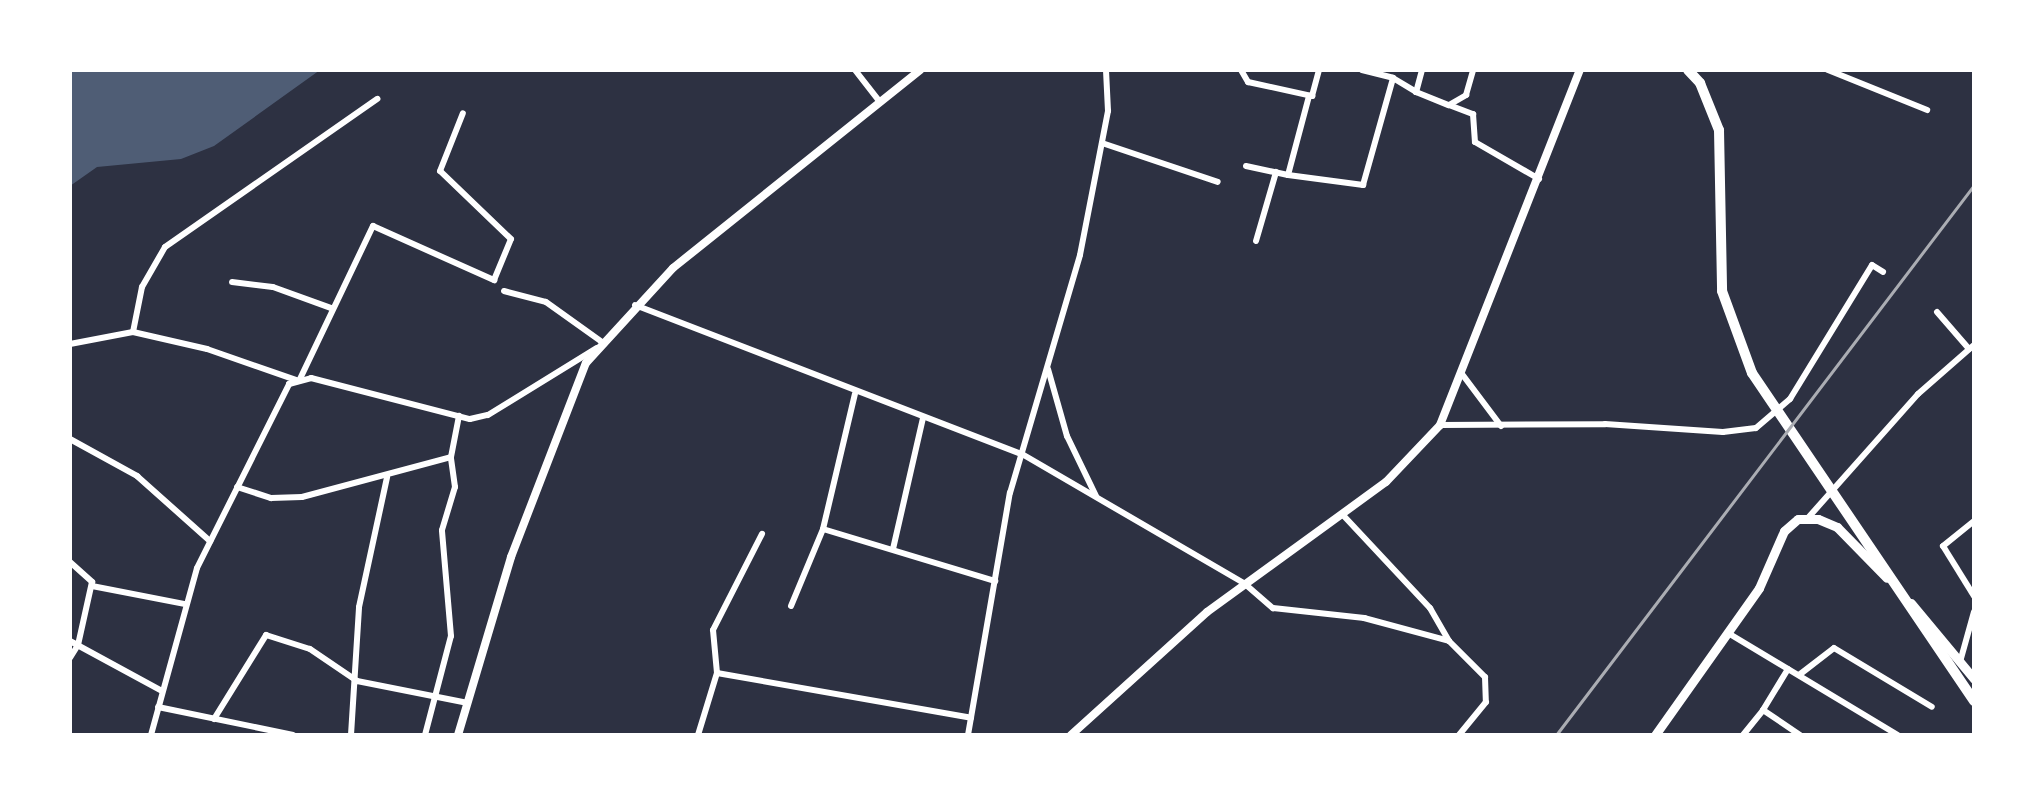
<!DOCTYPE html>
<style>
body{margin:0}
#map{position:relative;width:2044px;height:805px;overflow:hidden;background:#2d3142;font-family:Helvetica,sans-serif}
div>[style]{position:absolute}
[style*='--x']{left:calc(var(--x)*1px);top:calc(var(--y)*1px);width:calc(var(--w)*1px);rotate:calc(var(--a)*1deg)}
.water>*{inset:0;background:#4f5d75}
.minor>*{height:6px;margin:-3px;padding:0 3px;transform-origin:3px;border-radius:3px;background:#fff}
.tertiary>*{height:8px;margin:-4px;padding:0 4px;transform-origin:4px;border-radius:4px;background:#fff}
.secondary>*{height:9px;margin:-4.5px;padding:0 4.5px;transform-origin:4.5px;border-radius:4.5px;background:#fff}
.primary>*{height:10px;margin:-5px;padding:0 5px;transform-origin:5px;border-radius:5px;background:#fff}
.rail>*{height:3px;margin:-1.5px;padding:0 1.5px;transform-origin:1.5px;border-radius:1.5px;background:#abadb3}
span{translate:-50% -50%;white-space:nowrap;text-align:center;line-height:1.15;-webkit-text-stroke:6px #fff;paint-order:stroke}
.frame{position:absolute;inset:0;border:72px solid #fff;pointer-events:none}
</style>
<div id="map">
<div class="water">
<i style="clip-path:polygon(70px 70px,320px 70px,214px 146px,181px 159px,97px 167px,70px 186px)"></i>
</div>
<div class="minor">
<i style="--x:855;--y:70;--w:41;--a:52"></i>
<i style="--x:1241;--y:70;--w:14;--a:60"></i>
<i style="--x:1248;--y:82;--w:66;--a:12.3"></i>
<i style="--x:1312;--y:96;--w:27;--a:-75"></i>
<i style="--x:1362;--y:70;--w:32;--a:14"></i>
<i style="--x:1393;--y:78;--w:27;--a:31"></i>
<i style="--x:1422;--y:70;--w:23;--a:105"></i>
<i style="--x:1416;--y:92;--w:35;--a:22"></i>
<i style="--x:1449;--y:105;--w:20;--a:-30"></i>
<i style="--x:1466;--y:95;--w:26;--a:-74"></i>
<i style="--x:1828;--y:70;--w:107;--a:22"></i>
<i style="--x:1449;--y:105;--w:26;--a:21"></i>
<i style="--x:1473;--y:114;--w:28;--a:86"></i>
<i style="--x:1475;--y:142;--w:74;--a:30"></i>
<i style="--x:1102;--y:143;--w:122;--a:18.6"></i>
<i style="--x:1246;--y:166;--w:43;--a:12.1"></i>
<i style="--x:1288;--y:175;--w:82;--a:-75.1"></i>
<i style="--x:1288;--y:175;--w:76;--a:7.6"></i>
<i style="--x:1363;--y:185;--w:111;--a:-74.3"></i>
<i style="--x:1256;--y:241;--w:72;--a:-73.8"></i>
<i style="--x:232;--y:282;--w:41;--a:7"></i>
<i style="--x:273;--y:287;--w:62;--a:19.9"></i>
<i style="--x:504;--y:291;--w:43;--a:14.7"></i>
<i style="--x:546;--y:302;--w:69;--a:35.5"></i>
<i style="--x:635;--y:305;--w:415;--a:21.1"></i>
<i style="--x:1022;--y:454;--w:258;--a:30.2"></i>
<i style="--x:1245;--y:584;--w:37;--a:41"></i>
<i style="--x:1273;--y:608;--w:92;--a:6.3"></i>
<i style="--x:1364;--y:618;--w:88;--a:15.1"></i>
<i style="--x:1449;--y:641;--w:51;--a:45"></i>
<i style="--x:1485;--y:677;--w:25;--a:88"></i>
<i style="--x:1486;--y:702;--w:43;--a:129.3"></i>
<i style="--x:1937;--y:312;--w:49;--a:49.1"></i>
<i style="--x:133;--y:332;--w:46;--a:-78.7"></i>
<i style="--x:142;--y:287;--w:46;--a:-60.1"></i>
<i style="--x:165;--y:247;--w:259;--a:-34.9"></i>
<i style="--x:70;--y:344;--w:64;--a:-10.8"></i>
<i style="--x:133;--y:332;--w:76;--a:12.9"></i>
<i style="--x:207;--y:349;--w:97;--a:19.2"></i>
<i style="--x:299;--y:381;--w:172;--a:-64.5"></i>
<i style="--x:373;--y:226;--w:133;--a:24.1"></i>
<i style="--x:494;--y:280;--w:44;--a:-67.5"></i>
<i style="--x:511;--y:239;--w:98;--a:-136.2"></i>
<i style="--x:440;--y:171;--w:62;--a:-68.4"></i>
<i style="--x:1048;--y:369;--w:70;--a:74.2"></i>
<i style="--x:1067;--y:436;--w:67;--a:64.2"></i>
<i style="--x:1462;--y:374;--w:65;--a:53.1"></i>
<i style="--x:1440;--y:425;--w:165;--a:-0.3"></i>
<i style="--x:1605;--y:424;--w:118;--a:3.9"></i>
<i style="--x:1723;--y:432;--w:33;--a:-7"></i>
<i style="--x:1756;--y:428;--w:45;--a:-40.5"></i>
<i style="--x:1790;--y:399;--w:157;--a:-58.5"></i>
<i style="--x:1872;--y:265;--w:13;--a:32"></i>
<i style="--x:70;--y:439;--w:77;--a:28.9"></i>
<i style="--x:137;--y:476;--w:98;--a:41.7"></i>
<i style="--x:237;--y:487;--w:36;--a:18"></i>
<i style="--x:271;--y:498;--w:31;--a:-2"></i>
<i style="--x:302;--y:497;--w:154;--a:-15"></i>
<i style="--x:1342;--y:514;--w:129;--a:46.9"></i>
<i style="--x:1430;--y:608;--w:38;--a:60"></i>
<i style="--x:1807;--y:519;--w:167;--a:-48.4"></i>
<i style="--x:1918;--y:394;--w:74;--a:-41.2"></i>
<i style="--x:1974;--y:521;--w:40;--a:141"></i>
<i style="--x:1943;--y:546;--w:59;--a:58.2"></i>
<i style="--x:823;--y:529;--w:180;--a:16.8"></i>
<i style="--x:893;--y:549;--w:134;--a:-77.1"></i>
<i style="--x:70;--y:562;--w:30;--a:42"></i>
<i style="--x:92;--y:582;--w:65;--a:102.5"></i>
<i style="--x:78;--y:645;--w:15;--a:122"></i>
<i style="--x:92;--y:586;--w:95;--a:11"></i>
<i style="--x:791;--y:606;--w:83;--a:-67.4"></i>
<i style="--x:823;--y:529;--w:139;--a:-76.7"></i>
<i style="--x:1728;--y:633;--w:198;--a:31"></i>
<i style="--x:70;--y:641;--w:105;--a:28.5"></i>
<i style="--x:1960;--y:662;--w:52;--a:-74.4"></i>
<i style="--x:1788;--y:669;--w:48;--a:121.4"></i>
<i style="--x:1763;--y:710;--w:45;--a:34"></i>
<i style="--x:717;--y:673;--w:258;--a:10"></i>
<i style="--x:1799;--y:675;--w:44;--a:-37.6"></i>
<i style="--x:1834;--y:648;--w:114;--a:31"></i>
<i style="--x:158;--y:707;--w:138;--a:11.7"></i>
<i style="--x:214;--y:719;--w:99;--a:-58.2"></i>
<i style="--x:266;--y:635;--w:46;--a:17.7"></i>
<i style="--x:310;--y:649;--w:57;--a:34.2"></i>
<i style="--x:357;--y:681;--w:113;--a:11.2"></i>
<i style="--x:151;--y:735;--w:173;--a:-74.6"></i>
<i style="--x:197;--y:568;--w:206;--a:-63.4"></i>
<i style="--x:289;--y:384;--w:23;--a:-15"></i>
<i style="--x:311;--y:378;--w:164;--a:14.5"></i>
<i style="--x:470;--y:419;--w:18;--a:-13"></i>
<i style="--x:488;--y:415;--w:128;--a:-31.6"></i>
<i style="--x:351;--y:735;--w:128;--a:-86.4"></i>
<i style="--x:359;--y:607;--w:133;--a:-77.8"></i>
<i style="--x:425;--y:735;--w:102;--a:-75.3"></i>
<i style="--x:451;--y:636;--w:106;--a:-94.9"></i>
<i style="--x:442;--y:530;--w:45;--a:-73.2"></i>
<i style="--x:455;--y:487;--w:30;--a:-98"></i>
<i style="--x:451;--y:457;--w:42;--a:-79"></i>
<i style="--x:698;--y:735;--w:65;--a:-73"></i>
<i style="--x:717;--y:673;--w:43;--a:-95.3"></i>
<i style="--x:713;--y:630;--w:108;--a:-63"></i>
<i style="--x:968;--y:735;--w:246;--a:-80.2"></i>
<i style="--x:1010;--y:493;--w:248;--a:-73.6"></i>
<i style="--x:1080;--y:255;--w:147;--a:-79"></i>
<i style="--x:1108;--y:111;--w:41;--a:-92.8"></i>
<i style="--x:1743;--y:735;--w:32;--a:-51"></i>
</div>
<div class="tertiary">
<i style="--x:458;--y:735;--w:186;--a:-73.4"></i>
<i style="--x:511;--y:557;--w:208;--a:-68.9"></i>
<i style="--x:586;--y:363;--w:129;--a:-47.5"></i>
<i style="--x:673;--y:268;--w:317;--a:-38.7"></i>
<i style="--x:1071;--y:735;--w:183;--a:-42.1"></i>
<i style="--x:1207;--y:612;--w:221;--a:-36"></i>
<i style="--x:1386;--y:482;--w:79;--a:-46.5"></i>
<i style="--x:1440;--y:425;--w:382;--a:-68.5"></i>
</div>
<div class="secondary">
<i style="--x:1911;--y:603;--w:99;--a:50.3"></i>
<i style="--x:1655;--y:735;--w:180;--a:-54.7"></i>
<i style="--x:1759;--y:588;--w:62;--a:-66.3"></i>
<i style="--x:1784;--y:531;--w:18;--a:-41"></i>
<i style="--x:1798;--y:519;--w:20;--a:0"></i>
<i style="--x:1818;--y:519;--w:21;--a:23"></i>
<i style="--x:1837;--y:527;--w:71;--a:45.6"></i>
</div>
<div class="primary">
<i style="--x:1688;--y:70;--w:18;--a:47"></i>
<i style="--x:1700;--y:83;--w:51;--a:68"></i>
<i style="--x:1719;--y:130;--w:161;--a:88.9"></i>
<i style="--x:1722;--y:291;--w:87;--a:69.9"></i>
<i style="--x:1752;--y:373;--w:396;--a:55.9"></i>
</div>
<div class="rail">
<i style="--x:1556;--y:735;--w:691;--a:-52.77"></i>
</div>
<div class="frame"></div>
</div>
